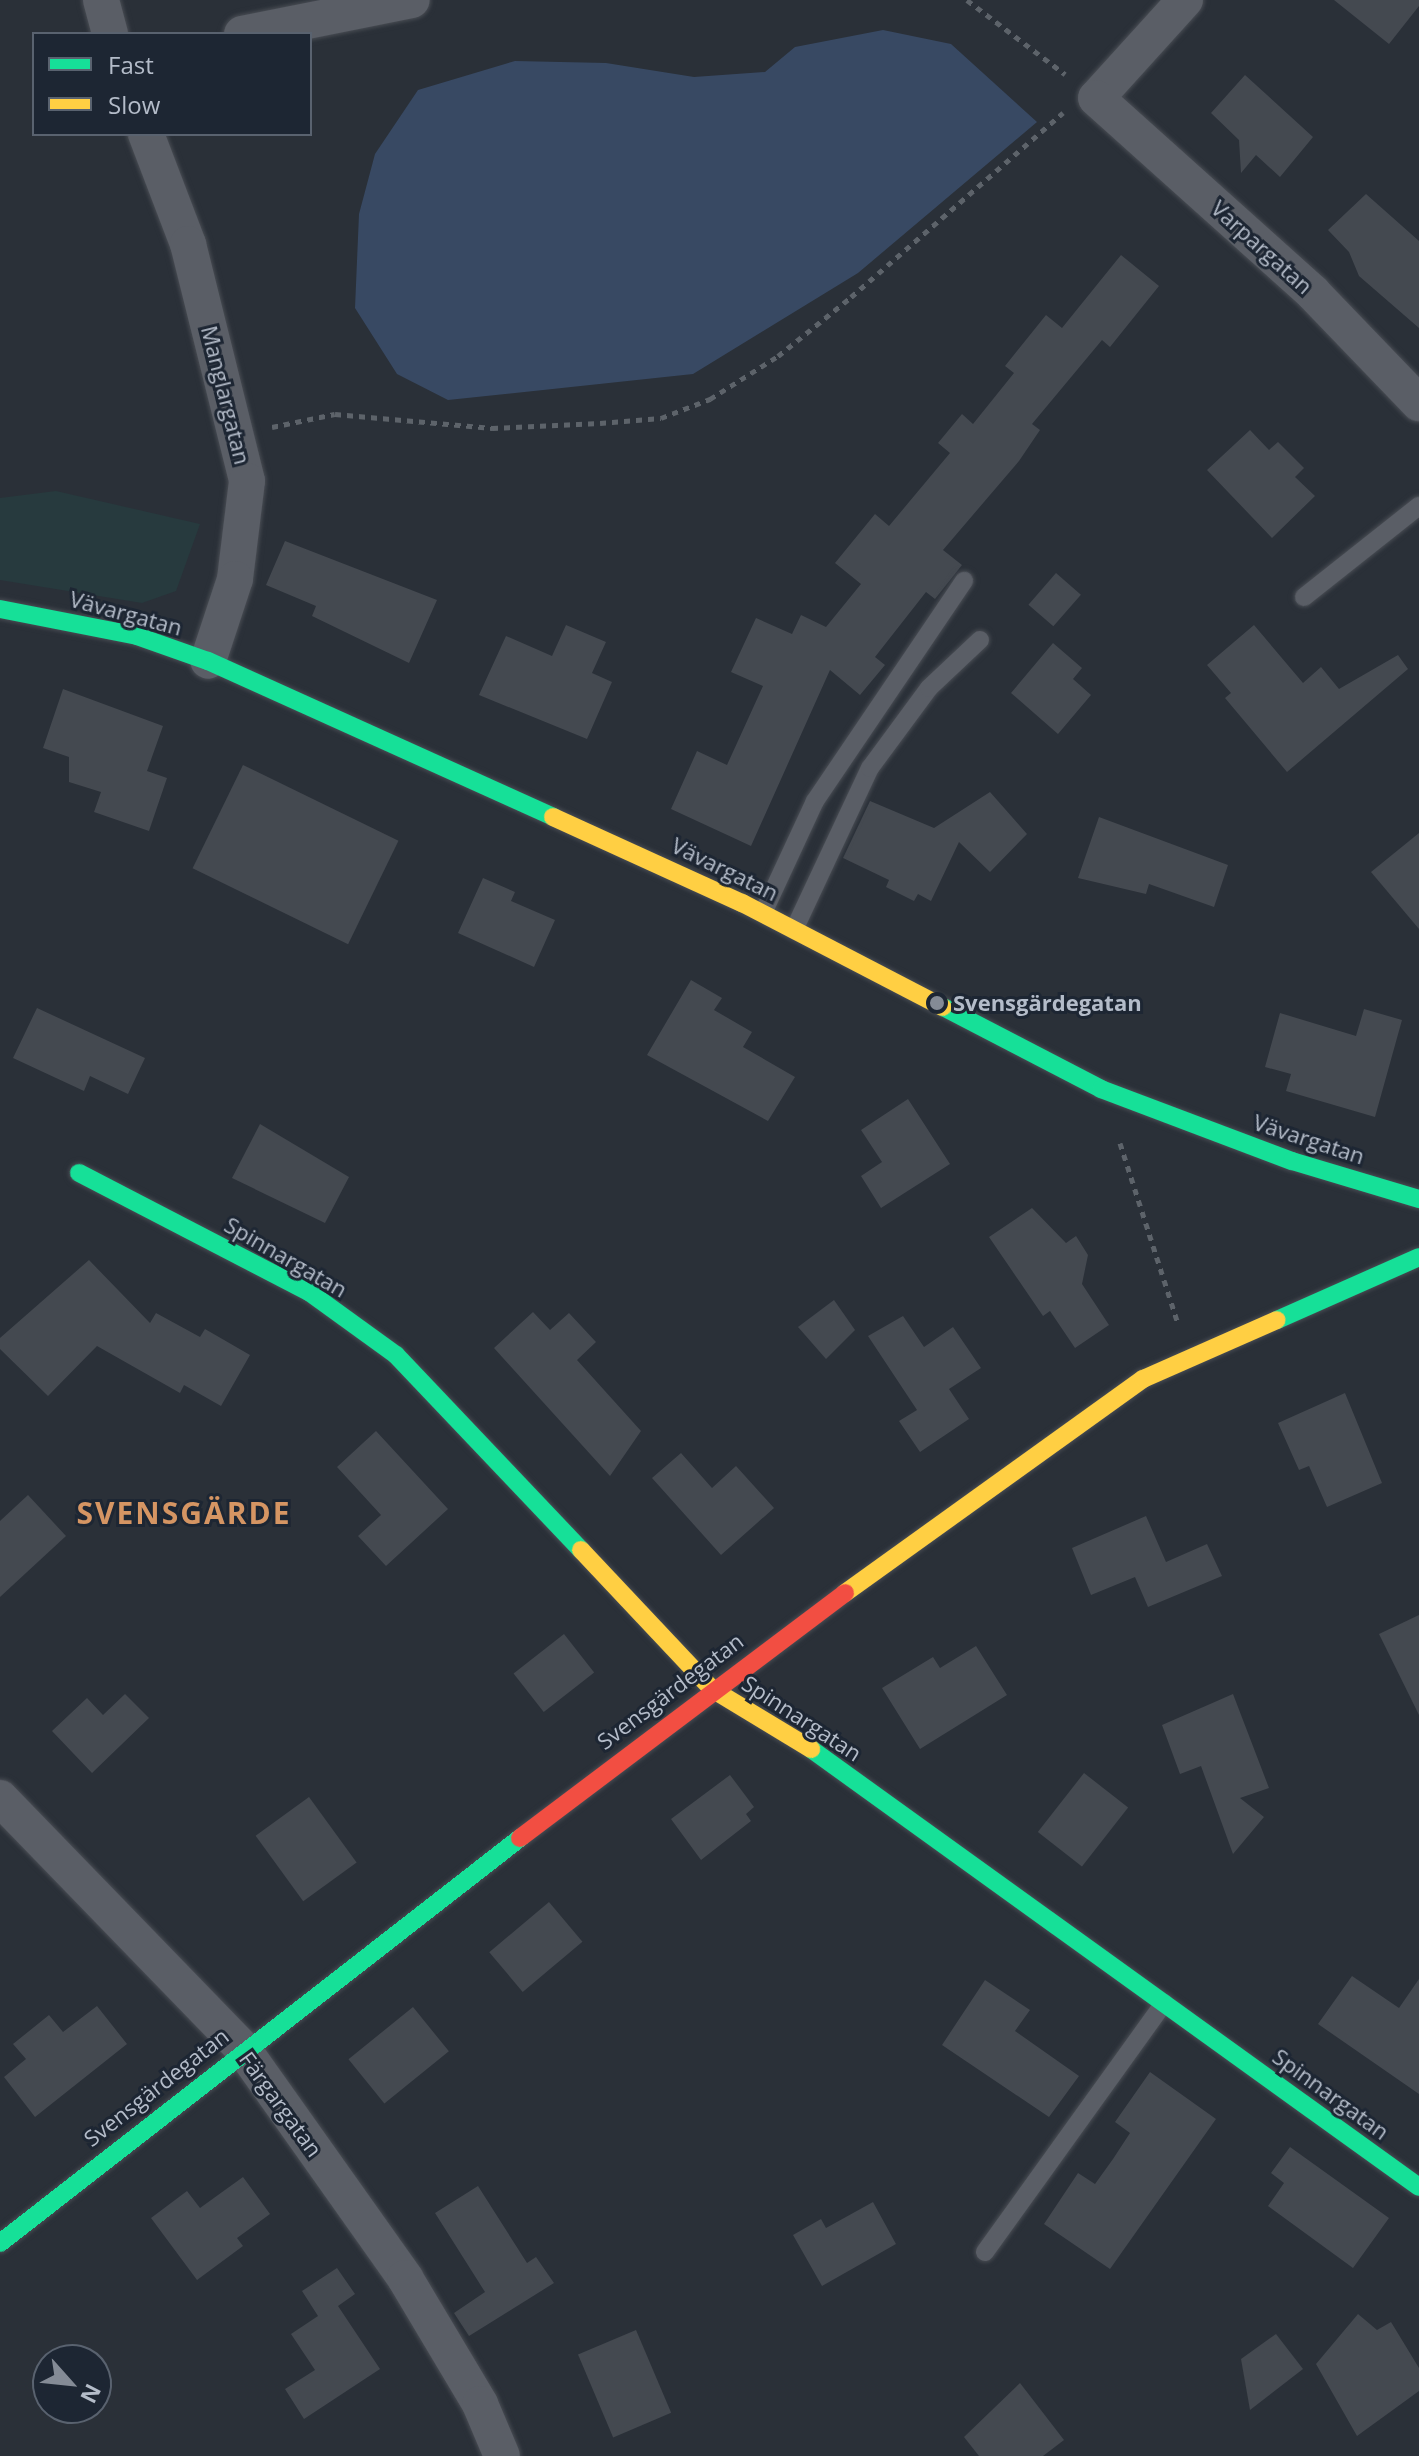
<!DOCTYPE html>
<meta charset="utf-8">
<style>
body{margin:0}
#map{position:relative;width:1419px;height:2456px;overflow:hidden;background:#2a3038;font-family:"Open Sans",sans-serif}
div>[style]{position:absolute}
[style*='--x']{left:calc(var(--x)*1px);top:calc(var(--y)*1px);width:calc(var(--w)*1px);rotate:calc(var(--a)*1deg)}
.green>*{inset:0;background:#273a3e}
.water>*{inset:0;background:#384963}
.building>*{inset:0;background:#444950;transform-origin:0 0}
.path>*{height:5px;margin-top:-2.5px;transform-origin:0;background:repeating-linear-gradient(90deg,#5d636a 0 6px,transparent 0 12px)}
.roads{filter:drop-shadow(0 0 2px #484c53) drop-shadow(0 0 2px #484c53)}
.lane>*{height:18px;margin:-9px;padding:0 9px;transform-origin:9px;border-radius:9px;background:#5a5e66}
.street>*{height:36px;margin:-18px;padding:0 18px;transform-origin:18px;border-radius:18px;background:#5a5e66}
.fast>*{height:18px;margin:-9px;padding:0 9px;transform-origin:9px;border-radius:9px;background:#16e098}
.slow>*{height:18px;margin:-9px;padding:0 9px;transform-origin:9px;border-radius:9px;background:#ffcf43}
.jam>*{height:18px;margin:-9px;padding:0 9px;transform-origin:9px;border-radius:9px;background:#f24e42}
.dots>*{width:22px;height:22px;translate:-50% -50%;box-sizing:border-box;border:4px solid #1d2633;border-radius:50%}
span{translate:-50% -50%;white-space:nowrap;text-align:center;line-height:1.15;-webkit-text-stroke:6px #1d2633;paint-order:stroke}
.street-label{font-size:22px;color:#b4bcc9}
.poi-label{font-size:22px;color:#b4bcc9;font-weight:700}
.left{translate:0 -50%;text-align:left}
.district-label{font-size:30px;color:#d59563;font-weight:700;letter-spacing:2px}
.legend{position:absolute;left:32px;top:32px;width:280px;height:104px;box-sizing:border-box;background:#1d2633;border:2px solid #59626f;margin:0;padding:10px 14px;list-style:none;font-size:24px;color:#b4bcc9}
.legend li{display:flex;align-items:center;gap:16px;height:40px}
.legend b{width:40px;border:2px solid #59626f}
.north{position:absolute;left:32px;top:2344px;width:80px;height:80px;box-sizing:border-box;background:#1d2633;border:2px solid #59626f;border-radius:50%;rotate:117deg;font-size:22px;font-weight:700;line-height:32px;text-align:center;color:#b4bcc9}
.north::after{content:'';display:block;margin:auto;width:28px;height:36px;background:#848b96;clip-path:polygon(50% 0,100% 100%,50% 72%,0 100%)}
</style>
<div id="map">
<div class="green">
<i style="clip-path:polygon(56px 491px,200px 524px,176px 591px,142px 603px,0 580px,0 498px)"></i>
</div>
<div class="water">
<i style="clip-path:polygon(883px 30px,951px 44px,1037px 122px,858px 273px,693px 374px,448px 400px,397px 374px,355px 308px,359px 214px,375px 154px,418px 90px,515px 61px,606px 63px,694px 77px,765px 72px,795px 47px)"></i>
</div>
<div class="building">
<i style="clip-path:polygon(1334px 0,1419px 0,1419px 6px,1389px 44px)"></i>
<i style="clip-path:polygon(1245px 75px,1313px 137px,1280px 177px,1256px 155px,1241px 173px,1239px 140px,1211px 113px)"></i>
<i style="clip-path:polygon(1366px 194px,1419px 241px,1419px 328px,1359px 276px,1349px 252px,1328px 230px)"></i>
<i style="clip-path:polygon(1121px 255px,1159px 286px,1110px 347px,1102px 340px,1032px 424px,1040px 430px,1019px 461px,943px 550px,962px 565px,935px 599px,926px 592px,875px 657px,885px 665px,860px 695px,830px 670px,751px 846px,671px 809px,697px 751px,727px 765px,763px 686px,731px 672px,756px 618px,792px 634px,801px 615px,826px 627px,861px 584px,835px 563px,875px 514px,889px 526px,950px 453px,938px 443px,962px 414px,973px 424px,1014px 373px,1005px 366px,1046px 315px,1062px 328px)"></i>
<i style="clip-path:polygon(1250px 430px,1269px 450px,1278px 442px,1304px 468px,1295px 477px,1315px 496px,1272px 538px,1207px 470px)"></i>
<i style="clip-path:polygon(285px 541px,437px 600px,409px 663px,312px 616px,316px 606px,266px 585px)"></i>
<i style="left:1056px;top:573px;width:33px;height:42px;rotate:41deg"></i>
<i style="clip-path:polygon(566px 625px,606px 642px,592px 673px,612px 682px,587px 739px,479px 695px,506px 636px,552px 656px)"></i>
<i style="clip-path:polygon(1254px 625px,1303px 683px,1321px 667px,1339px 689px,1398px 655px,1408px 669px,1287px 772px,1225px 698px,1231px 693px,1207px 665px)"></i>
<i style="clip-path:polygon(1053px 643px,1082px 668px,1073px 679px,1091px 695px,1058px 734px,1011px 693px)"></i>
<i style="clip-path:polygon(63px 689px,163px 726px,147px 771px,167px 778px,149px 831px,94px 812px,101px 792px,69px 782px,69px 757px,43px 748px)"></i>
<i style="left:243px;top:765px;width:173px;height:115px;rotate:26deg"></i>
<i style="clip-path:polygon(990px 792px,1027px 834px,990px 872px,959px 842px,931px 901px,918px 894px,914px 901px,886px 887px,889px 880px,843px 858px,870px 801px,934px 828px)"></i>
<i style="clip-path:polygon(1099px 817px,1228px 865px,1214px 907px,1149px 884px,1146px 894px,1078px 878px)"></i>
<i style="clip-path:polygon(1419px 833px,1419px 929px,1371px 872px)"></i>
<i style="clip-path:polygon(483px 878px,515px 892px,511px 901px,555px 920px,534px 967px,458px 933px)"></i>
<i style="clip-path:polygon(691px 980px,722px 998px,714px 1010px,752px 1032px,743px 1047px,795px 1077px,768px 1121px,647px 1055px)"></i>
<i style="clip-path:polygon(37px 1008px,145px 1058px,128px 1094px,90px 1076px,84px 1091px,13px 1058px)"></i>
<i style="clip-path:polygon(1364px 1009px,1402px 1020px,1375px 1117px,1286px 1091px,1291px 1074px,1265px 1067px,1280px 1013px,1356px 1036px)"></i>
<i style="clip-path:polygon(908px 1099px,950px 1164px,881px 1208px,861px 1176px,882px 1162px,861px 1130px)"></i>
<i style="clip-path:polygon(260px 1124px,349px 1177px,325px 1223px,232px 1178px)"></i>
<i style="clip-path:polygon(1032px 1208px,1066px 1243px,1076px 1236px,1088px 1255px,1082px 1284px,1109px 1325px,1075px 1348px,1050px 1311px,1043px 1316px,989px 1237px)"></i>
<i style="clip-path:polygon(89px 1260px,150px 1323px,156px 1313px,200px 1337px,205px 1329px,250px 1355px,221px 1406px,184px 1385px,180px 1393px,97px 1346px,48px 1396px,0 1349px,0 1338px)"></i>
<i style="clip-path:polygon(834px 1300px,855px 1330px,826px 1359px,798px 1327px)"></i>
<i style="clip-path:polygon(533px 1312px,550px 1330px,569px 1313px,596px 1342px,577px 1360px,641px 1431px,610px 1476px,494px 1348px)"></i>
<i style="clip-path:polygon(903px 1316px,924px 1347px,953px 1327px,981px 1368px,949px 1389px,969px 1419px,920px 1452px,899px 1421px,917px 1410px,868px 1336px)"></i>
<i style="clip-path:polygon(1345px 1393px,1382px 1483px,1327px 1507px,1309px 1466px,1299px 1470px,1278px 1423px)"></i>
<i style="clip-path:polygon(376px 1431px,448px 1509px,386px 1566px,358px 1536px,381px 1515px,337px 1467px)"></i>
<i style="clip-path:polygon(681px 1453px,712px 1488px,736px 1466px,774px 1508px,721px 1555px,652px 1478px)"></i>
<i style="clip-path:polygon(28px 1495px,66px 1536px,0 1597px,0 1521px)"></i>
<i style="clip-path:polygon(1146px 1516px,1166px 1562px,1207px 1544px,1222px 1576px,1148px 1607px,1135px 1577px,1091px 1595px,1072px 1548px)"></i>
<i style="clip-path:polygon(1419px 1615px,1419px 1715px,1379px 1634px)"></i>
<i style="left:564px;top:1634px;width:49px;height:64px;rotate:52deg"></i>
<i style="clip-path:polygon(976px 1646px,1007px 1695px,920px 1749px,882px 1688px,933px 1657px,940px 1668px)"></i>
<i style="clip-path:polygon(125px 1694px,149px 1718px,92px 1773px,52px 1731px,87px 1698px,103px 1715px)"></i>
<i style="clip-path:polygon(1233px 1694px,1269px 1788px,1240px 1798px,1264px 1817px,1233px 1854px,1201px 1766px,1180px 1774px,1162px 1725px)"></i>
<i style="left:1084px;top:1773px;width:56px;height:75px;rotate:38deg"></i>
<i style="clip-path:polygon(730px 1775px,754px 1807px,746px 1814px,751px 1821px,701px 1860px,671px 1819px)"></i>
<i style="left:309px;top:1797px;width:81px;height:66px;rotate:54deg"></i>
<i style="left:549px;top:1902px;width:52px;height:78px;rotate:50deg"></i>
<i style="clip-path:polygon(1352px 1976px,1399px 2008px,1419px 1979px,1419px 2094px,1318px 2024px)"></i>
<i style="clip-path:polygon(985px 1980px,1030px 2010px,1015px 2031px,1079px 2076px,1049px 2117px,942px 2045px)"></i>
<i style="clip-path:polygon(97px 2006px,127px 2044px,35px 2117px,4px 2077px,26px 2059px,13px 2044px,49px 2015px,63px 2032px)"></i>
<i style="left:413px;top:2007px;width:57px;height:83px;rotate:51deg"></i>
<i style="clip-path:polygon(1150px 2072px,1216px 2119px,1110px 2269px,1044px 2224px,1078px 2173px,1095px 2184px,1113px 2159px,1130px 2133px,1115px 2122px)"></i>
<i style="clip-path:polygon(1290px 2147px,1389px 2218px,1353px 2268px,1268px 2206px,1284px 2183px,1271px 2173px)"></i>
<i style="clip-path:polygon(243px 2177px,270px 2214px,237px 2238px,243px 2246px,197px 2280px,151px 2218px,187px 2191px,200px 2208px)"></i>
<i style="clip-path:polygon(478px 2186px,527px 2263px,536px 2257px,554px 2283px,469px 2336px,454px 2313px,485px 2292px,435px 2213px)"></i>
<i style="clip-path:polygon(873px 2202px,896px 2244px,822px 2286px,793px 2235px,821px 2219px,826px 2228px)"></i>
<i style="clip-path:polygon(337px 2268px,355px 2294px,338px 2306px,380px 2369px,304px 2419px,285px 2389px,315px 2370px,291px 2334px,318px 2316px,302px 2291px)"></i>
<i style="clip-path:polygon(1358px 2314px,1377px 2330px,1391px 2322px,1419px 2368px,1419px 2391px,1357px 2436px,1316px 2364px)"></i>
<i style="left:636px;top:2330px;width:90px;height:63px;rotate:67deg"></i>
<i style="clip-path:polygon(1276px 2334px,1303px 2369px,1250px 2410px,1241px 2359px)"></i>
<i style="clip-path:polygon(1020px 2383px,1064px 2440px,1043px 2456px,979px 2456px,964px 2437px)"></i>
</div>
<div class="path">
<i style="--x:967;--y:0;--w:123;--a:37.1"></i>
<i style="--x:272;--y:427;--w:64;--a:-11.7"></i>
<i style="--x:335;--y:414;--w:158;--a:5.1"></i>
<i style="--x:492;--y:428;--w:108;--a:-2.7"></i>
<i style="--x:600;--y:423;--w:61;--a:-4.7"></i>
<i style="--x:661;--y:418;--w:53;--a:-21.2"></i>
<i style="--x:710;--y:399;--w:80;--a:-32.3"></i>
<i style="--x:778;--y:356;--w:94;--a:-38.9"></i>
<i style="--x:851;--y:297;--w:281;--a:-41"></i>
<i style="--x:1120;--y:1143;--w:187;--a:72.2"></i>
</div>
<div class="roads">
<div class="lane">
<i style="--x:1304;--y:597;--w:147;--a:-38.4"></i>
<i style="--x:763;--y:913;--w:123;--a:-65.1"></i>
<i style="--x:815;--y:801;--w:266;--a:-55.9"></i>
<i style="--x:794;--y:930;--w:179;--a:-64.9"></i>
<i style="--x:870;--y:768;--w:99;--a:-53.6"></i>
<i style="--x:929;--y:688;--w:70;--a:-43.3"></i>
<i style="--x:985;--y:2252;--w:307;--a:-54.3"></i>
</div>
<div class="street">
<i style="--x:101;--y:0;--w:35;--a:75"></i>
<i style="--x:1185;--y:0;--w:132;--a:132.2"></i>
<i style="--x:1096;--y:98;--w:292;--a:41.9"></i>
<i style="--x:1313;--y:293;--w:153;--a:46.1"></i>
<i style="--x:242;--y:34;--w:173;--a:-11.3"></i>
<i style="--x:146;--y:134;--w:118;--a:69.1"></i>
<i style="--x:188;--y:244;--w:244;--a:76"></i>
<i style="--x:247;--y:481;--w:99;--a:97"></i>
<i style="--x:235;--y:579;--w:86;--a:108.2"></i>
<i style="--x:0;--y:1798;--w:349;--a:45.9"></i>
<i style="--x:243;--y:2049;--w:281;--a:54.7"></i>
<i style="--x:405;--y:2278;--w:147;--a:59.2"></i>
<i style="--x:480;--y:2404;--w:56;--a:67.1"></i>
</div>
<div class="fast">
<i style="--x:0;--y:609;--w:140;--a:11.1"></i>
<i style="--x:137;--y:636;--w:75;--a:19.4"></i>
<i style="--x:208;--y:661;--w:379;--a:24.3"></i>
<i style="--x:943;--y:1007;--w:178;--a:27.4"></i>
<i style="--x:1101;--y:1089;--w:204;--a:20.7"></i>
<i style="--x:1292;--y:1161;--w:133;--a:16.7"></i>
<i style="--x:79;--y:1173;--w:259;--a:27.4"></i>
<i style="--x:309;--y:1292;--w:107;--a:35.9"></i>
<i style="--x:396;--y:1355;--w:269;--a:46.5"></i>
<i style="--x:1277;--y:1320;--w:155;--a:-23.9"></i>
<i style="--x:811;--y:1749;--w:749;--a:35.77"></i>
<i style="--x:0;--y:2243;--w:659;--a:-37.91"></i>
</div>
<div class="slow">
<i style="--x:553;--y:817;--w:208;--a:24.5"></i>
<i style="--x:742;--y:903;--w:226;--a:27.4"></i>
<i style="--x:581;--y:1550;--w:191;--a:46.7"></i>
<i style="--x:712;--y:1689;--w:116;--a:31.2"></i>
<i style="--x:845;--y:1593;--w:367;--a:-35.7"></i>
<i style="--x:1143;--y:1379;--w:146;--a:-23.8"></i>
</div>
<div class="jam">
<i style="--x:520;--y:1838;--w:407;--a:-37"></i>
</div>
</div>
<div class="dots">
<i style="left:937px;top:1003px;background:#848b96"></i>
</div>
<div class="street-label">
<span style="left:1262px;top:247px;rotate:42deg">Varpargatan</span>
<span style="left:226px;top:395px;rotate:76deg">Manglargatan</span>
<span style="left:126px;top:613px;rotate:15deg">Vävargatan</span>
<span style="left:725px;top:869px;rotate:26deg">Vävargatan</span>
<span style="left:1309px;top:1139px;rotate:18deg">Vävargatan</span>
<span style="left:286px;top:1257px;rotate:30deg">Spinnargatan</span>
<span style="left:670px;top:1691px;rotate:-37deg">Svensgärdegatan</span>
<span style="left:802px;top:1718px;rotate:33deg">Spinnargatan</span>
<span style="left:156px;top:2087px;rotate:-38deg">Svensgärdegatan</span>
<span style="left:1331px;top:2094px;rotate:36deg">Spinnargatan</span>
<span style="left:281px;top:2104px;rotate:54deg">Färgargatan</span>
</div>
<div class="poi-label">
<span class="left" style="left:953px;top:1003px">Svensgärdegatan</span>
</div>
<div class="district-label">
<span style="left:184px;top:1513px">SVENSGÄRDE</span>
</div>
<ul class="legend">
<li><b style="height:10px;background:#16e098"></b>Fast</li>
<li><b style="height:10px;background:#ffcf43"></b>Slow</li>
</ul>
<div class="north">N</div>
</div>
